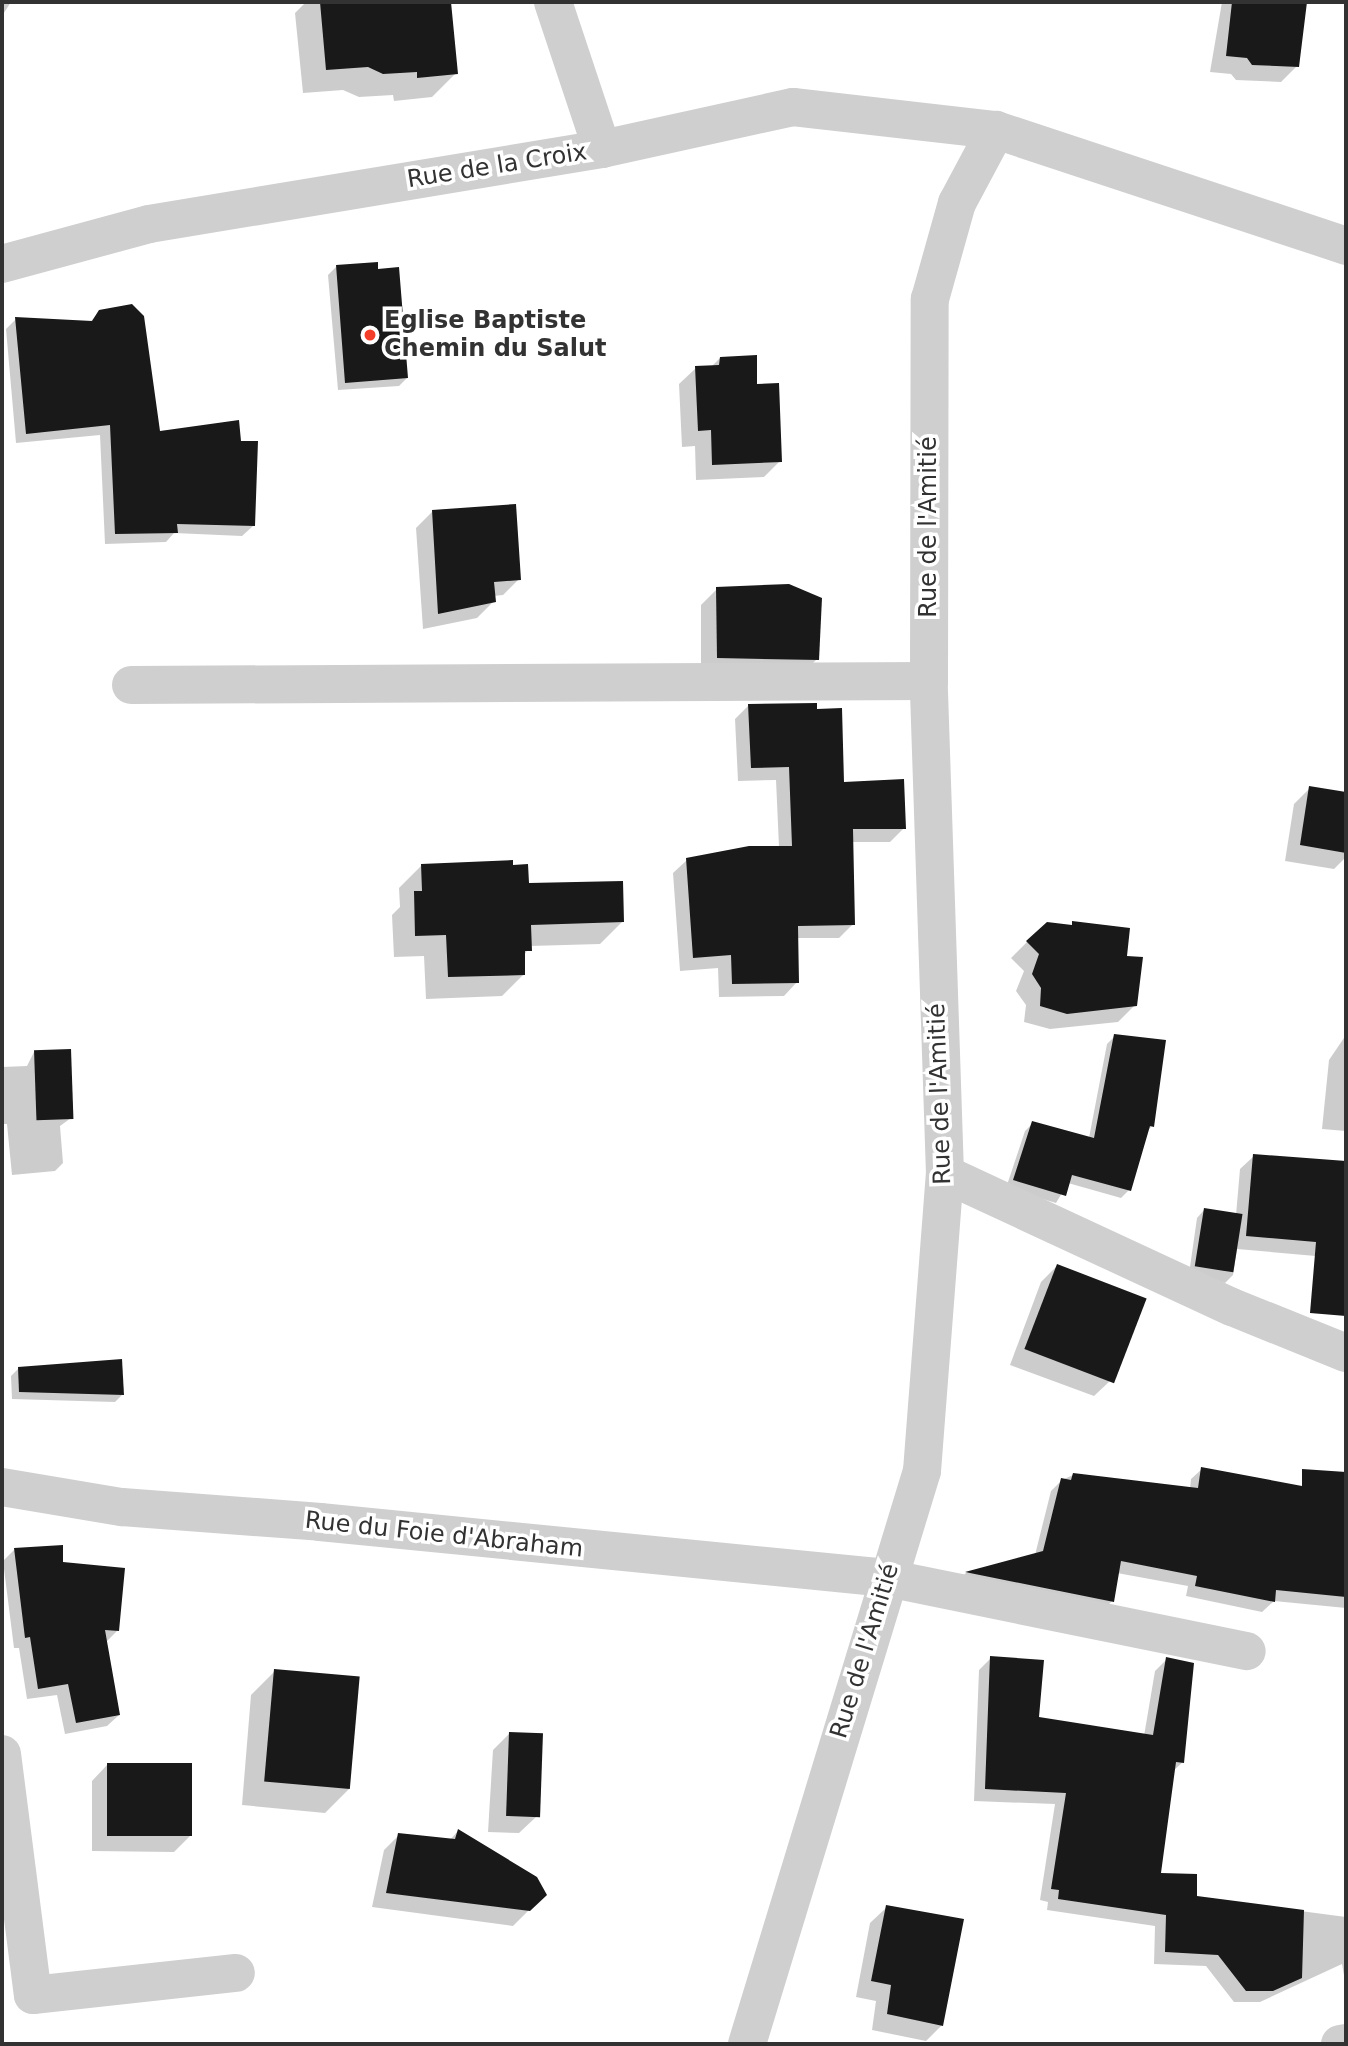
<!DOCTYPE html>
<meta charset="utf-8">
<style>
body{margin:0}
#map{position:relative;width:1348px;height:2046px;overflow:hidden;background:#fff;font-family:"DejaVu Sans",sans-serif}
div>[style]{position:absolute}
[style*='--x']{left:calc(var(--x)*1px);top:calc(var(--y)*1px);width:calc(var(--w)*1px);rotate:calc(var(--a)*1deg)}
.shadow>*{inset:0;background:#0003}
.building>*{inset:0;background:#191919;transform-origin:0 0}
.street>*{height:38px;margin:-19px;padding:0 19px;transform-origin:19px;border-radius:19px;background:#cfcfcf}
.dots>*{width:19px;height:19px;translate:-50% -50%;box-sizing:border-box;border:4px solid #fff;border-radius:50%}
span{translate:-50% -50%;white-space:nowrap;text-align:center;line-height:1.15;-webkit-text-stroke:7px #fff;paint-order:stroke}
.street-label{font-size:24px;color:#323232}
.poi-label{font-size:24px;color:#323232;font-weight:700}
.left{translate:0 -50%;text-align:left}
.frame{position:absolute;inset:0;border:4px solid #323232;pointer-events:none}
</style>
<div id="map">
<div class="shadow">
<i style="clip-path:polygon(2px 2px,11px 2px,2px 16px)"></i>
<i style="clip-path:polygon(306px 2px,449px 2px,456px 73px,432px 97px,394px 101px,393px 95px,359px 97px,343px 90px,303px 93px,295px 13px)"></i>
<i style="clip-path:polygon(1222px 2px,1305px 2px,1297px 66px,1281px 82px,1236px 80px,1231px 74px,1210px 72px)"></i>
<i style="clip-path:polygon(336px 267px,407px 378px,399px 386px,338px 390px,328px 275px)"></i>
<i style="clip-path:polygon(100px 312px,158px 433px,253px 526px,242px 536px,174px 533px,166px 542px,105px 544px,100px 435px,16px 443px,6px 329px,16px 319px,90px 322px)"></i>
<i style="clip-path:polygon(720px 358px,756px 386px,780px 461px,764px 477px,696px 480px,695px 446px,682px 447px,679px 384px,696px 368px,711px 367px)"></i>
<i style="clip-path:polygon(433px 511px,519px 579px,503px 595px,493px 596px,494px 601px,477px 618px,423px 629px,416px 528px)"></i>
<i style="clip-path:polygon(717px 589px,817px 659px,801px 675px,701px 674px,701px 605px)"></i>
<i style="clip-path:polygon(748px 706px,840px 710px,843px 783px,904px 828px,890px 842px,852px 842px,853px 924px,839px 938px,796px 938px,797px 982px,784px 996px,719px 997px,718px 968px,680px 971px,673px 873px,687px 860px,779px 847px,776px 780px,738px 781px,735px 719px)"></i>
<i style="clip-path:polygon(1310px 788px,1346px 794px,1346px 857px,1334px 869px,1285px 861px,1294px 804px)"></i>
<i style="clip-path:polygon(421px 866px,527px 885px,622px 922px,600px 944px,530px 946px,523px 957px,524px 974px,502px 996px,426px 999px,424px 956px,394px 957px,392px 915px,400px 907px,399px 888px)"></i>
<i style="clip-path:polygon(1027px 942px,1125px 957px,1135px 1005px,1118px 1022px,1050px 1029px,1024px 1022px,1026px 1005px,1016px 991px,1024px 971px,1011px 958px)"></i>
<i style="clip-path:polygon(1346px 1035px,1346px 1131px,1322px 1129px,1329px 1060px)"></i>
<i style="clip-path:polygon(1115px 1036px,1152px 1126px,1146px 1132px,1129px 1190px,1121px 1198px,1068px 1183px,1056px 1203px,1006px 1188px,1025px 1131px,1033px 1123px,1089px 1138px,1107px 1044px)"></i>
<i style="clip-path:polygon(34px 1052px,71px 1118px,60px 1126px,63px 1163px,55px 1171px,12px 1175px,7px 1124px,2px 1124px,2px 1067px,27px 1066px)"></i>
<i style="clip-path:polygon(1254px 1156px,1297px 1159px,1346px 1171px,1341px 1243px,1327px 1257px,1237px 1249px,1233px 1275px,1225px 1283px,1189px 1274px,1197px 1218px,1204px 1210px,1236px 1215px,1240px 1169px)"></i>
<i style="clip-path:polygon(1057px 1266px,1111px 1380px,1094px 1396px,1010px 1365px,1041px 1282px)"></i>
<i style="clip-path:polygon(19px 1368px,123px 1394px,115px 1402px,12px 1399px,11px 1376px)"></i>
<i style="clip-path:polygon(1202px 1469px,1325px 1526px,1346px 1527px,1346px 1608px,1274px 1601px,1262px 1612px,1186px 1596px,1188px 1586px,1117px 1573px,1112px 1601px,1102px 1611px,957px 1582px,966px 1573px,1035px 1555px,1051px 1491px,1062px 1480px,1073px 1475px,1190px 1489px,1191px 1479px)"></i>
<i style="clip-path:polygon(14px 1550px,61px 1564px,117px 1631px,106px 1642px,119px 1715px,107px 1726px,65px 1734px,57px 1695px,27px 1699px,19px 1648px,14px 1648px,3px 1561px)"></i>
<i style="clip-path:polygon(991px 1658px,1037px 1719px,1144px 1736px,1155px 1671px,1167px 1659px,1183px 1762px,1173px 1771px,1159px 1875px,1195px 1897px,1346px 1917px,1346px 1987px,1342px 1964px,1260px 2002px,1234px 2002px,1206px 1966px,1154px 1964px,1155px 1926px,1047px 1910px,1048px 1902px,1040px 1900px,1055px 1804px,974px 1801px,979px 1670px)"></i>
<i style="clip-path:polygon(275px 1671px,349px 1789px,325px 1813px,242px 1805px,251px 1695px)"></i>
<i style="clip-path:polygon(510px 1733px,536px 1817px,519px 1833px,488px 1832px,493px 1750px)"></i>
<i style="clip-path:polygon(108px 1764px,190px 1836px,174px 1852px,92px 1851px,92px 1781px)"></i>
<i style="clip-path:polygon(458px 1831px,544px 1895px,513px 1926px,372px 1907px,384px 1850px,399px 1835px,449px 1841px)"></i>
<i style="clip-path:polygon(887px 1907px,942px 2025px,926px 2041px,872px 2030px,876px 2001px,856px 1997px,870px 1923px)"></i>
</div>
<div class="building">
<i style="clip-path:polygon(320px 2px,451px 2px,458px 74px,417px 78px,417px 72px,383px 74px,368px 67px,326px 70px)"></i>
<i style="clip-path:polygon(1232px 2px,1307px 2px,1299px 67px,1252px 65px,1247px 58px,1226px 56px)"></i>
<i style="clip-path:polygon(378px 262px,378px 269px,399px 267px,408px 378px,345px 383px,336px 265px)"></i>
<i style="clip-path:polygon(132px 304px,144px 316px,160px 431px,239px 420px,241px 441px,258px 441px,255px 526px,177px 524px,178px 533px,115px 534px,110px 425px,26px 434px,15px 317px,92px 321px,99px 310px)"></i>
<i style="clip-path:polygon(757px 355px,757px 384px,779px 383px,782px 462px,712px 465px,711px 430px,698px 431px,695px 366px,719px 365px,720px 357px)"></i>
<i style="clip-path:polygon(516px 504px,521px 580px,494px 582px,496px 602px,438px 614px,432px 510px)"></i>
<i style="clip-path:polygon(789px 584px,822px 598px,819px 660px,717px 658px,716px 587px)"></i>
<i style="clip-path:polygon(817px 703px,817px 709px,842px 708px,844px 782px,904px 779px,906px 829px,853px 829px,855px 925px,798px 926px,799px 983px,732px 984px,731px 955px,693px 958px,686px 858px,749px 846px,792px 846px,789px 767px,751px 768px,748px 704px)"></i>
<i style="clip-path:polygon(1309px 786px,1346px 792px,1346px 853px,1300px 845px)"></i>
<i style="clip-path:polygon(513px 860px,513px 865px,528px 864px,529px 883px,623px 881px,624px 922px,531px 925px,532px 951px,525px 951px,525px 975px,448px 977px,446px 935px,415px 936px,414px 891px,422px 891px,421px 864px)"></i>
<i style="clip-path:polygon(1072px 921px,1130px 928px,1127px 956px,1143px 957px,1137px 1006px,1067px 1014px,1040px 1006px,1041px 988px,1032px 974px,1039px 954px,1026px 941px,1047px 922px,1072px 925px)"></i>
<i style="clip-path:polygon(1114px 1034px,1166px 1040px,1154px 1127px,1150px 1126px,1131px 1191px,1072px 1175px,1066px 1196px,1013px 1180px,1032px 1121px,1094px 1138px)"></i>
<i style="left:71px;top:1049px;width:70px;height:37px;rotate:88deg"></i>
<i style="clip-path:polygon(1253px 1154px,1346px 1161px,1346px 1316px,1310px 1313px,1316px 1242px,1246px 1236px)"></i>
<i style="left:1204px;top:1208px;width:39px;height:59px;rotate:9deg"></i>
<i style="left:1057px;top:1264px;width:96px;height:91px;rotate:21deg"></i>
<i style="clip-path:polygon(122px 1359px,124px 1395px,19px 1392px,18px 1367px)"></i>
<i style="clip-path:polygon(1201px 1467px,1302px 1486px,1302px 1469px,1346px 1472px,1346px 1597px,1276px 1590px,1275px 1602px,1195px 1586px,1197px 1576px,1121px 1561px,1114px 1602px,965px 1572px,1043px 1551px,1061px 1478px,1071px 1480px,1073px 1473px,1198px 1488px)"></i>
<i style="clip-path:polygon(63px 1545px,63px 1562px,125px 1568px,119px 1631px,105px 1630px,120px 1715px,76px 1723px,68px 1684px,38px 1689px,30px 1637px,25px 1638px,14px 1548px)"></i>
<i style="clip-path:polygon(990px 1656px,1044px 1660px,1039px 1717px,1153px 1735px,1166px 1657px,1194px 1663px,1184px 1763px,1176px 1762px,1161px 1873px,1197px 1874px,1197px 1896px,1304px 1910px,1302px 1978px,1273px 1991px,1246px 1991px,1218px 1955px,1165px 1952px,1166px 1915px,1058px 1899px,1059px 1890px,1051px 1889px,1066px 1793px,985px 1789px)"></i>
<i style="left:274px;top:1669px;width:86px;height:113px;rotate:5deg"></i>
<i style="left:509px;top:1732px;width:34px;height:84px;rotate:2deg"></i>
<i style="left:107px;top:1763px;width:85px;height:73px"></i>
<i style="clip-path:polygon(458px 1829px,537px 1877px,547px 1895px,530px 1911px,386px 1893px,398px 1833px,455px 1839px)"></i>
<i style="clip-path:polygon(886px 1905px,964px 1919px,943px 2026px,887px 2014px,891px 1985px,871px 1981px)"></i>
</div>
<div class="street">
<i style="--x:553;--y:2;--w:155;--a:71.6"></i>
<i style="--x:2;--y:264;--w:152;--a:-15.2"></i>
<i style="--x:149;--y:224;--w:459;--a:-9.4"></i>
<i style="--x:602;--y:149;--w:196;--a:-12.4"></i>
<i style="--x:793;--y:107;--w:204;--a:6.5"></i>
<i style="--x:996;--y:130;--w:369;--a:18.3"></i>
<i style="--x:131;--y:685;--w:798;--a:-0.29"></i>
<i style="--x:945;--y:1174;--w:316;--a:24.9"></i>
<i style="--x:1232;--y:1307;--w:123;--a:22"></i>
<i style="--x:2;--y:1487;--w:122;--a:9.5"></i>
<i style="--x:122;--y:1507;--w:199;--a:4.3"></i>
<i style="--x:320;--y:1522;--w:570;--a:5.64"></i>
<i style="--x:887;--y:1578;--w:367;--a:11.5"></i>
<i style="--x:2;--y:1754;--w:243;--a:82.7"></i>
<i style="--x:33;--y:1995;--w:204;--a:-6.2"></i>
<i style="--x:747;--y:2044;--w:599;--a:-73.02"></i>
<i style="--x:922;--y:1471;--w:298;--a:-85.6"></i>
<i style="--x:945;--y:1174;--w:493;--a:-91.9"></i>
<i style="--x:929;--y:681;--w:382;--a:-89.9"></i>
<i style="--x:930;--y:299;--w:100;--a:-74.3"></i>
<i style="--x:957;--y:203;--w:83;--a:-61.9"></i>
<i style="--x:1340;--y:2044;--w:6;--a:-9"></i>
</div>
<div class="dots">
<i style="left:370px;top:335px;background:#f33f2a"></i>
</div>
<div class="street-label">
<span style="left:497px;top:166px;rotate:-9deg">Rue de la Croix</span>
<span style="left:929px;top:527px;rotate:-90deg">Rue de l'Amitié</span>
<span style="left:940px;top:1094px;rotate:-92deg">Rue de l'Amitié</span>
<span style="left:444px;top:1535px;rotate:6deg">Rue du Foie d'Abraham</span>
<span style="left:865px;top:1651px;rotate:-73deg">Rue de l'Amitié</span>
</div>
<div class="poi-label">
<span class="left" style="left:384px;top:335px">Eglise Baptiste<br>Chemin du Salut</span>
</div>
<div class="frame"></div>
</div>
